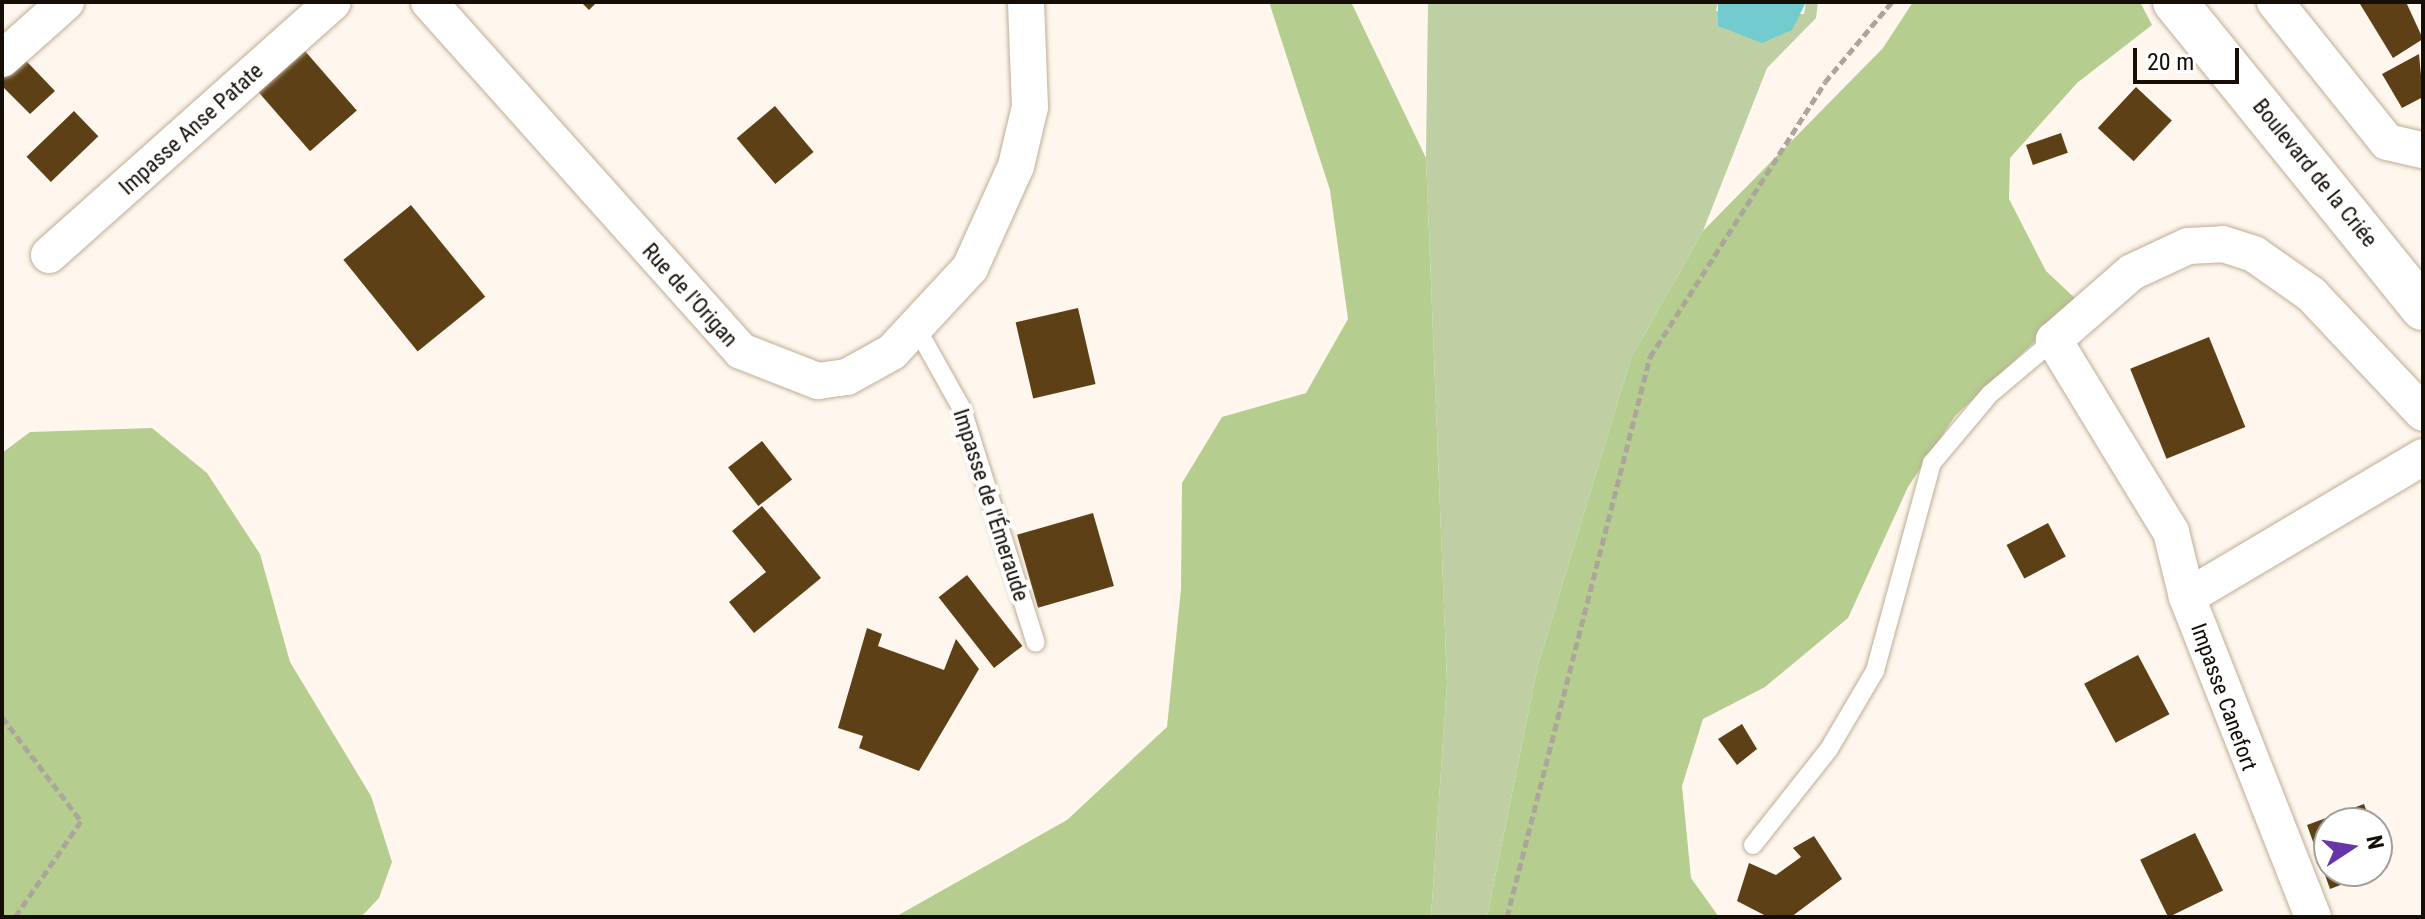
<!DOCTYPE html>
<meta charset="utf-8">
<style>
body{margin:0}
#map{position:relative;width:2425px;height:919px;overflow:hidden;background:#fff7ed;font-family:"Roboto Condensed",sans-serif}
div>[style]{position:absolute}
[style*='--x']{left:calc(var(--x)*1px);top:calc(var(--y)*1px);width:calc(var(--w)*1px);rotate:calc(var(--a)*1deg)}
.green>*{inset:0;background:#bdcfa3}
.forest>*{inset:0;background:#b5cd8f}
.water>*{inset:0;background:#71cbcf}
.building>*{inset:0;background:#5d4016;transform-origin:0 0}
.path>*{height:5px;margin-top:-2.5px;transform-origin:0;background:repeating-linear-gradient(90deg,#aca59c 0 8px,transparent 0 12px)}
.roads{filter:drop-shadow(0 0 2px #bfad96) drop-shadow(0 0 2px #bfad96)}
.lane>*{height:18px;margin:-9px;padding:0 9px;transform-origin:9px;border-radius:9px;background:#fff}
.street>*{height:36px;margin:-18px;padding:0 18px;transform-origin:18px;border-radius:18px;background:#fff}
.primary>*{height:44px;margin:-22px;padding:0 22px;transform-origin:22px;border-radius:22px;background:#fff}
span{translate:-50% -50%;white-space:nowrap;text-align:center;line-height:1.15;-webkit-text-stroke:8px #fff;paint-order:stroke}
.street-label{font-size:22px;color:#140e06}
.frame{position:absolute;inset:0;border:4px solid #140e06;pointer-events:none}
.north{position:absolute;left:2313px;top:807px;width:80px;height:80px;box-sizing:border-box;background:#fff;border:2px solid #a19f9b;border-radius:50%;rotate:78deg;font-size:22px;font-weight:700;line-height:32px;text-align:center;color:#140e06}
.north::after{content:'';display:block;margin:auto;width:28px;height:36px;background:#6834aa;clip-path:polygon(50% 0,100% 100%,50% 72%,0 100%)}
.scale{position:absolute;left:2133px;top:48px;width:106px;height:36px;box-sizing:border-box;border:4px solid #140e06;border-top:0;padding-left:10px;font-size:24px;line-height:28px;white-space:nowrap;color:#140e06;-webkit-text-stroke:6px #fff;paint-order:stroke}
</style>
<div id="map">
<div class="green">
<i style="clip-path:polygon(1428px 2px,1718px 2px,1716px 11px,1804px 14px,1806px 2px,1818px 2px,1816px 18px,1767px 68px,1703px 231px,1631px 358px,1538px 665px,1487px 917px,1431px 917px,1447px 682px,1426px 158px)"></i>
</div>
<div class="forest">
<i style="clip-path:polygon(1269px 2px,1351px 2px,1426px 158px,1447px 682px,1431px 917px,895px 917px,1067px 820px,1167px 727px,1181px 589px,1182px 483px,1222px 417px,1306px 393px,1348px 319px,1330px 190px)"></i>
<i style="clip-path:polygon(1913px 2px,2140px 2px,2152px 25px,2077px 83px,2010px 158px,2009px 199px,2046px 271px,2078px 301px,1955px 416px,1908px 487px,1848px 618px,1765px 687px,1703px 719px,1682px 786px,1691px 878px,1719px 917px,1487px 917px,1538px 665px,1631px 358px,1703px 231px,1883px 48px)"></i>
<i style="clip-path:polygon(152px 428px,207px 473px,260px 554px,290px 662px,371px 796px,392px 862px,379px 898px,361px 917px,2px 917px,2px 453px,30px 432px)"></i>
</div>
<div class="water">
<i style="clip-path:polygon(1718px 2px,1806px 2px,1792px 30px,1762px 43px,1718px 26px)"></i>
</div>
<div class="building">
<i style="clip-path:polygon(581px 2px,597px 2px,589px 10px)"></i>
<i style="clip-path:polygon(2406px 2px,2423px 39px,2393px 58px,2360px 4px)"></i>
<i style="clip-path:polygon(9px 43px,55px 91px,30px 114px,2px 86px,2px 49px)"></i>
<i style="left:305px;top:51px;width:79px;height:62px;rotate:49deg"></i>
<i style="clip-path:polygon(2419px 54px,2423px 97px,2402px 108px,2382px 74px)"></i>
<i style="left:2136px;top:87px;width:49px;height:56px;rotate:43deg"></i>
<i style="left:775px;top:106px;width:60px;height:50px;rotate:50deg"></i>
<i style="left:74px;top:111px;width:35px;height:66px;rotate:46deg"></i>
<i style="left:2061px;top:133px;width:21px;height:37px;rotate:71deg"></i>
<i style="left:411px;top:205px;width:118px;height:87px;rotate:51deg"></i>
<i style="left:1078px;top:308px;width:78px;height:64px;rotate:77deg"></i>
<i style="left:2209px;top:337px;width:97px;height:85px;rotate:68deg"></i>
<i style="left:762px;top:441px;width:49px;height:43px;rotate:52deg"></i>
<i style="clip-path:polygon(762px 506px,821px 578px,754px 633px,729px 602px,766px 572px,732px 531px)"></i>
<i style="left:1093px;top:513px;width:76px;height:79px;rotate:74deg"></i>
<i style="left:2048px;top:523px;width:38px;height:47px;rotate:62deg"></i>
<i style="left:967px;top:575px;width:90px;height:36px;rotate:52deg"></i>
<i style="clip-path:polygon(867px 628px,882px 634px,878px 646px,944px 670px,956px 639px,979px 669px,919px 771px,859px 748px,863px 736px,838px 728px)"></i>
<i style="left:2138px;top:655px;width:67px;height:61px;rotate:62deg"></i>
<i style="clip-path:polygon(1742px 724px,1757px 749px,1737px 765px,1718px 739px)"></i>
<i style="clip-path:polygon(2364px 804px,2371px 823px,2329px 823px,2329px 871px,2377px 871px,2377px 839px,2388px 867px,2330px 889px,2307px 825px)"></i>
<i style="left:2195px;top:833px;width:64px;height:61px;rotate:64deg"></i>
<i style="clip-path:polygon(1814px 836px,1842px 879px,1791px 917px,1768px 917px,1737px 901px,1749px 863px,1776px 875px,1801px 857px,1793px 848px)"></i>
</div>
<div class="path">
<i style="--x:2;--y:717;--w:131;--a:52.8"></i>
<i style="--x:81;--y:821;--w:116;--a:124.5"></i>
<i style="--x:1507;--y:917;--w:578;--a:-75.68"></i>
<i style="--x:1650;--y:357;--w:326;--a:-57.5"></i>
<i style="--x:1825;--y:82;--w:104;--a:-50.1"></i>
</div>
<div class="roads">
<div class="lane">
<i style="--x:916;--y:327;--w:94;--a:60.7"></i>
<i style="--x:962;--y:409;--w:245;--a:72.5"></i>
<i style="--x:1753;--y:845;--w:122;--a:-51.6"></i>
<i style="--x:1829;--y:749;--w:91;--a:-59.5"></i>
<i style="--x:1875;--y:671;--w:216;--a:-74.7"></i>
<i style="--x:1932;--y:463;--w:90;--a:-50"></i>
<i style="--x:1990;--y:394;--w:84;--a:-40.2"></i>
</div>
<div class="street">
<i style="--x:429;--y:2;--w:468;--a:48.2"></i>
<i style="--x:741;--y:351;--w:83;--a:21.3"></i>
<i style="--x:818;--y:381;--w:29;--a:-8"></i>
<i style="--x:847;--y:377;--w:51;--a:-29.1"></i>
<i style="--x:892;--y:352;--w:115;--a:-47.1"></i>
<i style="--x:970;--y:268;--w:112;--a:-65.7"></i>
<i style="--x:1016;--y:166;--w:61;--a:-76.7"></i>
<i style="--x:1030;--y:107;--w:105;--a:-92.2"></i>
<i style="--x:2275;--y:2;--w:179;--a:51.3"></i>
<i style="--x:2387;--y:142;--w:37;--a:13"></i>
<i style="--x:2;--y:59;--w:86;--a:-41.7"></i>
<i style="--x:49;--y:255;--w:380;--a:-41.7"></i>
<i style="--x:2187;--y:597;--w:67;--a:-103.8"></i>
<i style="--x:2171;--y:532;--w:225;--a:-121.4"></i>
<i style="--x:2054;--y:340;--w:103;--a:-41.1"></i>
<i style="--x:2132;--y:272;--w:62;--a:-24.9"></i>
<i style="--x:2188;--y:246;--w:35;--a:-3"></i>
<i style="--x:2223;--y:244;--w:33;--a:18"></i>
<i style="--x:2254;--y:254;--w:70;--a:35.1"></i>
<i style="--x:2311;--y:294;--w:163;--a:46.7"></i>
<i style="--x:2313;--y:917;--w:344;--a:-111.5"></i>
<i style="--x:2187;--y:597;--w:274;--a:-30.7"></i>
</div>
<div class="primary">
<i style="--x:2175;--y:2;--w:394;--a:51"></i>
</div>
</div>
<div class="street-label">
<span style="left:191px;top:129px;rotate:-42deg">Impasse Anse Patate</span>
<span style="left:2315px;top:173px;rotate:51deg">Boulevard de la Criée</span>
<span style="left:690px;top:295px;rotate:48deg">Rue de l'Origan</span>
<span style="left:991px;top:505px;rotate:72deg">Impasse de l'Émeraude</span>
<span style="left:2224px;top:697px;rotate:70deg">Impasse Canefort</span>
</div>
<div class="frame"></div>
<div class="north">N</div>
<div class="scale">20 m</div>
</div>
